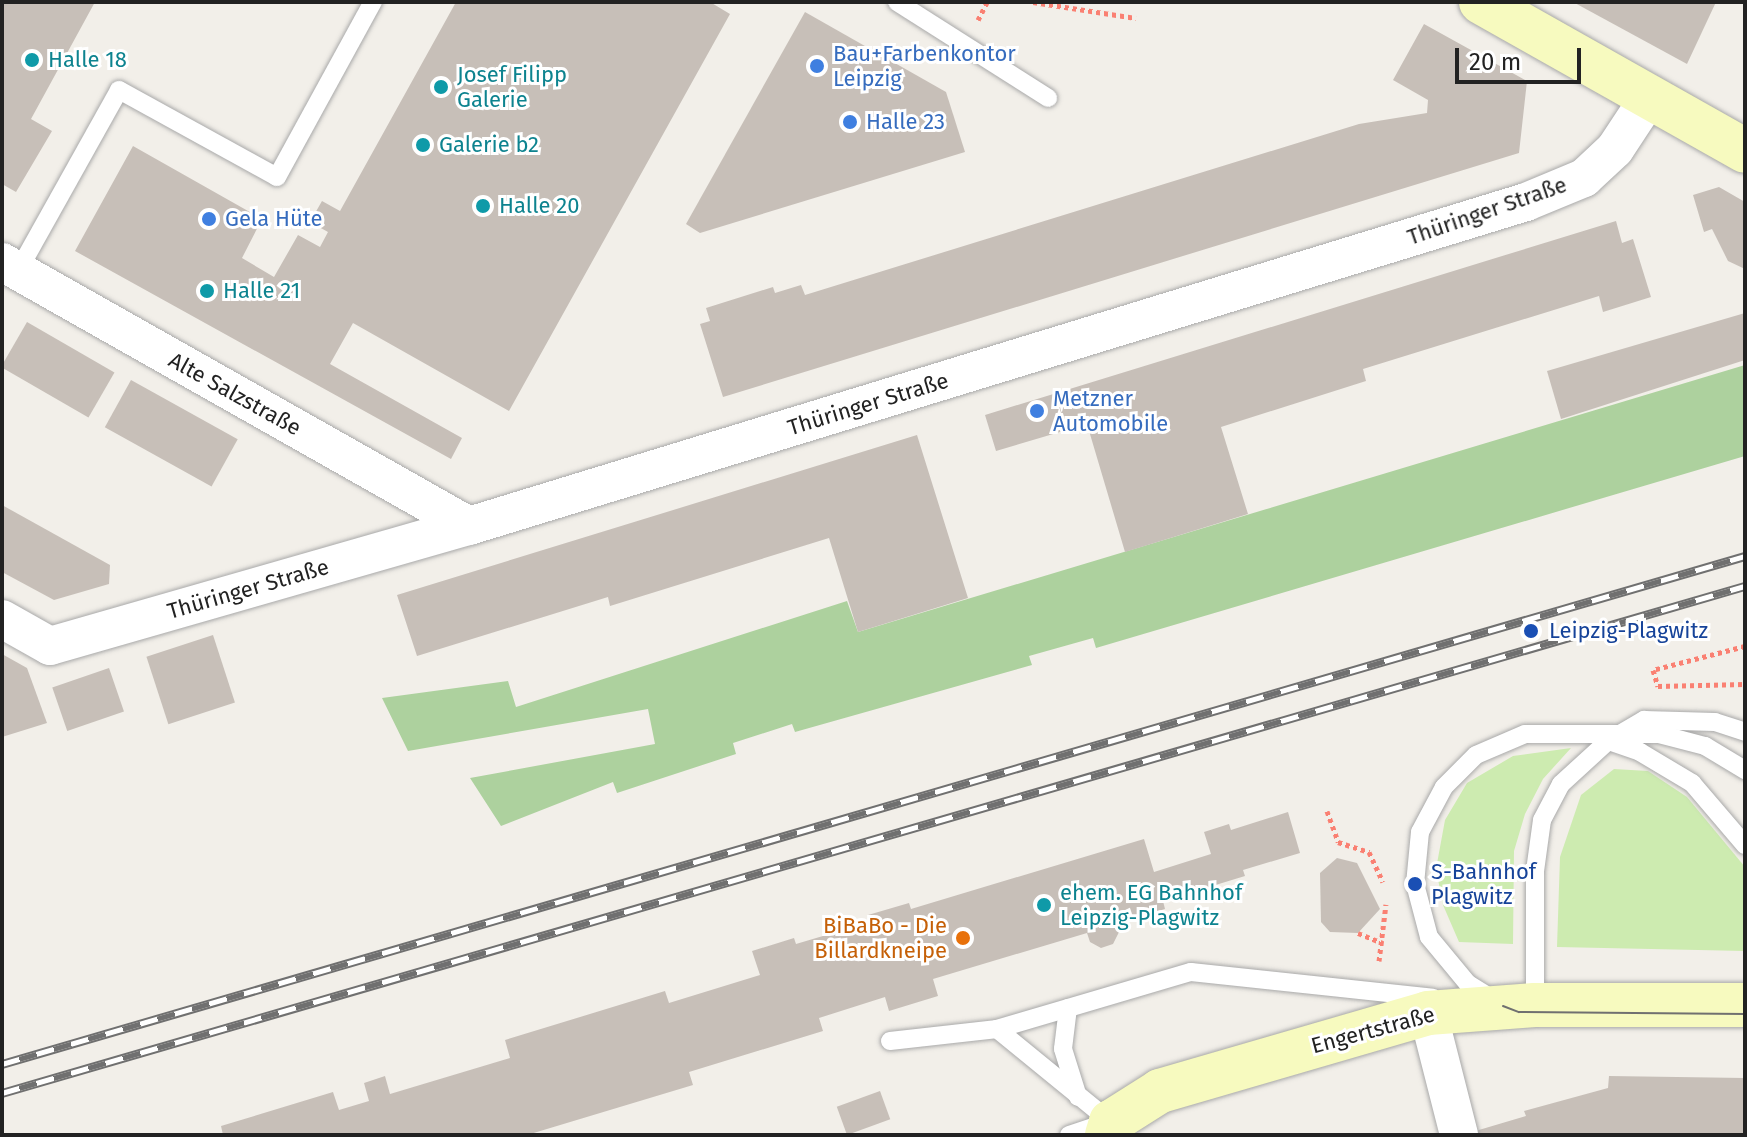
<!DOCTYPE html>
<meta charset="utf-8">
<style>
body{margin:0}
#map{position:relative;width:1747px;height:1137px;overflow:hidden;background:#f2efe9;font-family:"Fira Sans",sans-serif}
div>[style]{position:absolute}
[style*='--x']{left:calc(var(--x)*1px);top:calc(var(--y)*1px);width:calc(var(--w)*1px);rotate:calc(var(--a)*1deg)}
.grass>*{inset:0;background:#cdebb0}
.forest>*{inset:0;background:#add19e}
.building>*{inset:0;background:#c7bfb8;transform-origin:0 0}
.path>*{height:5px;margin-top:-2.5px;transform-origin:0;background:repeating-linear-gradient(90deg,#fa8072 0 4px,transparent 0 8px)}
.roads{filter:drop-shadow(0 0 2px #a9a9a9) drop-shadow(0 0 2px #a9a9a9)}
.lane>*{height:18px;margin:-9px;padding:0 9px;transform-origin:9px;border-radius:9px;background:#fff}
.street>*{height:38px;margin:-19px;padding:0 19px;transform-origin:19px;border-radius:19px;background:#fff}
.secondary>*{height:44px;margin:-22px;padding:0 22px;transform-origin:22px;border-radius:22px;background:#f7fabf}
.tram>*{height:2px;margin:-1px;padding:0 1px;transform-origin:1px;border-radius:1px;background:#707070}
.rail>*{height:9px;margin-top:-4.5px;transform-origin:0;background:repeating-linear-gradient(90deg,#fff 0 18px,#707070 0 36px);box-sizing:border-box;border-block:2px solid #707070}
.dots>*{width:22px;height:22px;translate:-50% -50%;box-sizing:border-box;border:4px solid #fff;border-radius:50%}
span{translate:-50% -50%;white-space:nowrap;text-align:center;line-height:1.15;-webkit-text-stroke:6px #fff;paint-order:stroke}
.shop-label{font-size:22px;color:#366cbe}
.left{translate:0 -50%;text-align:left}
.culture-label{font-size:22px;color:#0d838f}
.street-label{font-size:22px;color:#222}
.transit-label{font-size:22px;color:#164399}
.food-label{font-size:22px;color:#c56008}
.right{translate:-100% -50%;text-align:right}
.frame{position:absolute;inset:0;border:4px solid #222;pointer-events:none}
.scale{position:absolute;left:1455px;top:48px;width:126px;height:36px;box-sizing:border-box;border:4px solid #222;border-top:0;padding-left:10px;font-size:24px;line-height:28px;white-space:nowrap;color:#222;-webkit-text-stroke:6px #fff;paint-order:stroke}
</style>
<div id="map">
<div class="grass">
<i style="clip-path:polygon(1571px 748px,1543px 779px,1525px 814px,1514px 851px,1513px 944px,1459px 942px,1443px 905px,1436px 869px,1445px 820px,1467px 783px,1513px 756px)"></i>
<i style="clip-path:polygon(1614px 769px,1648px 771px,1687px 797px,1745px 867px,1745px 951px,1557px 947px,1560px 857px,1581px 795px)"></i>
</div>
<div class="forest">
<i style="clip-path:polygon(1745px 365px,1745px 456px,1096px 648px,1093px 638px,1029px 656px,1032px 665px,795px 732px,792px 724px,733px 743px,736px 754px,617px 793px,613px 782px,501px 826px,470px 778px,655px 744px,648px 709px,408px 751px,382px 698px,508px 681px,516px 707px,847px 601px,858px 632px)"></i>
</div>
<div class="building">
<i style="clip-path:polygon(2px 2px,95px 2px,31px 119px,52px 131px,16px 192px,2px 184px)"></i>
<i style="clip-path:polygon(456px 2px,710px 2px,730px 14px,509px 411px,353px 323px,330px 364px,462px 438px,451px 459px,75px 251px,133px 146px,262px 219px,242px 258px,274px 277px,298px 235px,320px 247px,328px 232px,310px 222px,322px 201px,340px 211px)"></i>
<i style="clip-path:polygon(1573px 2px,1716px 2px,1687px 64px)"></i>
<i style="clip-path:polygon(805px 12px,946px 92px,965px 152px,700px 233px,686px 224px)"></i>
<i style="clip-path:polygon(1424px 24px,1527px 81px,1519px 153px,723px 397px,700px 324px,710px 321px,706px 308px,773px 287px,775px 293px,801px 285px,805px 295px,1359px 124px,1427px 113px,1428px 100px,1393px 80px)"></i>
<i style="clip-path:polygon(1719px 187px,1745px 202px,1745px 269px,1728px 261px,1712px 229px,1704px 232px,1693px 195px)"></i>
<i style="clip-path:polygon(1616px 221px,1622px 243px,1633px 239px,1651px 297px,1603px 312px,1599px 296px,1363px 369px,1366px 381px,1221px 427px,1248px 514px,1125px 552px,1087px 424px,996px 451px,985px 415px)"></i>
<i style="clip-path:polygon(1745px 313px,1745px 360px,1561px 419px,1547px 371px)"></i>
<i style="left:27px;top:322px;width:101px;height:52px;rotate:30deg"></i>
<i style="left:131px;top:380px;width:122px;height:54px;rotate:29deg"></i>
<i style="clip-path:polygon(917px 435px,968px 598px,858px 632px,829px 538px,610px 606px,608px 597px,417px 656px,397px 595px)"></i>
<i style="clip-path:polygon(2px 505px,110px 565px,109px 584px,54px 600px,2px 572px)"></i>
<i style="left:213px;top:635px;width:71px;height:70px;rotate:72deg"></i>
<i style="clip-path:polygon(2px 654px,27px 668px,47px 723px,2px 737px)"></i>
<i style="left:109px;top:668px;width:46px;height:60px;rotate:71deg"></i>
<i style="clip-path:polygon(1288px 812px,1300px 853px,1243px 870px,1245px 876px,1163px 901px,1165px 909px,1116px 924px,1119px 932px,1113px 944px,1101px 948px,1090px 942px,1087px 933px,933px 979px,938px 996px,889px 1011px,885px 997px,819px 1018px,823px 1031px,689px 1072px,693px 1085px,527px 1135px,223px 1135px,221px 1126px,333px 1092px,339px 1110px,369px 1101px,364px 1083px,385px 1076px,390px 1094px,510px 1058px,505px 1040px,665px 991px,669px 1003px,760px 975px,752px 951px,794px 938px,796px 944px,870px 922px,868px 915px,909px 903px,911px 909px,1144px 839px,1154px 872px,1211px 854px,1204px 832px,1229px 824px,1231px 830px)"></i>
<i style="clip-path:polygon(1337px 858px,1357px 863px,1380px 909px,1358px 933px,1330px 932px,1321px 922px,1320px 873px)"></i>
<i style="clip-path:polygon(1609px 1076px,1745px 1078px,1745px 1135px,1462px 1135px,1526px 1116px,1524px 1111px,1608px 1088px)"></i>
<i style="left:880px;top:1091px;width:30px;height:46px;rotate:70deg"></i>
</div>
<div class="path">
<i style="--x:1033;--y:2;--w:104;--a:8.8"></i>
<i style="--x:978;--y:20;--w:20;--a:-63"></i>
<i style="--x:1745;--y:646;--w:95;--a:165.4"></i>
<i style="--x:1653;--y:670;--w:17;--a:73"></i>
<i style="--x:1658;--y:686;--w:87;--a:-1.3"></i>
<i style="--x:1327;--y:811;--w:33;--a:70"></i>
<i style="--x:1338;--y:842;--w:33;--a:18"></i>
<i style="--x:1369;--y:852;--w:33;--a:65"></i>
<i style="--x:1358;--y:933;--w:27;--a:22"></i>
<i style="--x:1379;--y:961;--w:57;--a:-83"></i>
</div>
<div class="roads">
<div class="lane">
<i style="--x:897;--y:2;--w:179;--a:32.4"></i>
<i style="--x:18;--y:271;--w:207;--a:-60.8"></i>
<i style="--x:119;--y:90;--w:180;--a:28.8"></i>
<i style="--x:277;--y:177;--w:200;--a:-61.3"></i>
<i style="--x:1603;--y:739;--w:39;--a:19"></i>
<i style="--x:1640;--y:752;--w:61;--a:30.8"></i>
<i style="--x:1692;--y:783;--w:82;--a:49.5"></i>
<i style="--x:1494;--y:1000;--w:31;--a:-148"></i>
<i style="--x:1468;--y:984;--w:61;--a:-129.7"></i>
<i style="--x:1429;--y:937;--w:55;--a:-104.8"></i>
<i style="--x:1415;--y:884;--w:52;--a:-84.5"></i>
<i style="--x:1420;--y:832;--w:51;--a:-61.9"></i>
<i style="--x:1444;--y:787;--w:45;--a:-45"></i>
<i style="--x:1476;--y:755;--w:53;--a:-23.2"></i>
<i style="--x:1525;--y:734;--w:134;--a:0"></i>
<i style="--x:1659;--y:734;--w:48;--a:14.6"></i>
<i style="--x:1705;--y:746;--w:47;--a:31"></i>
<i style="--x:1535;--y:1005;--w:134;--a:-90"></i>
<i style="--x:1535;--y:871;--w:51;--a:-82.2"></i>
<i style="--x:1542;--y:820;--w:41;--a:-62.2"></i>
<i style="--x:1561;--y:784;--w:64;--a:-42.5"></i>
<i style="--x:1608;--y:741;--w:42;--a:-30.3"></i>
<i style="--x:1644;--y:720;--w:71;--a:1.6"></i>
<i style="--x:1715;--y:722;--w:32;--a:18"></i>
<i style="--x:1068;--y:1008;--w:41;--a:97"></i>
<i style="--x:1063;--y:1049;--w:50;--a:72.6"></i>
<i style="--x:997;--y:1029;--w:202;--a:-16.4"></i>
<i style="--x:1191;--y:972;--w:243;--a:6.1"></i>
<i style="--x:890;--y:1041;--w:108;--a:-6.4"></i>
<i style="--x:997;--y:1029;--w:147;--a:39.2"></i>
<i style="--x:1069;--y:1135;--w:41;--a:-18.4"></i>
</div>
<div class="street">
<i style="--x:2;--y:262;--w:536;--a:29.48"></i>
<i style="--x:2;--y:619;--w:55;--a:29.4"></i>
<i style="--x:50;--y:646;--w:436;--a:-16"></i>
<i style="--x:469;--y:526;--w:1106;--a:-17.04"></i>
<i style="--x:1526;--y:202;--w:63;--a:-22.5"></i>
<i style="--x:1584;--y:178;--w:42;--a:-43.1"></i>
<i style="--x:1615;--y:149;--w:60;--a:-56.6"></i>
<i style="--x:1428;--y:1013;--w:126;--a:75.7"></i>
</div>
<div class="secondary">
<i style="--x:1481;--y:2;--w:303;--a:29.4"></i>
<i style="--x:1107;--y:1135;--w:14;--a:-73"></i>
<i style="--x:1111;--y:1122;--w:58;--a:-32.3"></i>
<i style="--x:1160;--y:1091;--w:279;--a:-16.2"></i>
<i style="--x:1428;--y:1013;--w:107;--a:-4.3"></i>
<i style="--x:1535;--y:1005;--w:210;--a:0"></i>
</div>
</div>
<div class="tram">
<i style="--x:1503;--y:1006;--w:17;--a:21"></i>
<i style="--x:1519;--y:1012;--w:226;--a:0.5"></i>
</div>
<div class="rail">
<i style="--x:2;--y:1064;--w:1816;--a:-16.25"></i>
<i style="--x:2;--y:1093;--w:1815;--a:-16.22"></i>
</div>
<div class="dots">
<i style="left:32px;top:60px;background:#0f9aa8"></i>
<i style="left:817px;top:66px;background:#3f7fe0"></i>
<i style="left:441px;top:87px;background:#0f9aa8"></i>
<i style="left:850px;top:122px;background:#3f7fe0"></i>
<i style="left:423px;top:145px;background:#0f9aa8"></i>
<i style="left:483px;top:206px;background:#0f9aa8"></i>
<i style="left:209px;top:219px;background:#3f7fe0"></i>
<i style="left:207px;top:291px;background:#0f9aa8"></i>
<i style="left:1037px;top:411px;background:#3f7fe0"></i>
<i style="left:1531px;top:631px;background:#1a4fb4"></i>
<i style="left:1415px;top:884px;background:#1a4fb4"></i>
<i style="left:1044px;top:905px;background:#0f9aa8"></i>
<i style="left:963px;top:938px;background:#e8710a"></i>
</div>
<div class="shop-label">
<span class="left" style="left:833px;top:66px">Bau+Farbenkontor<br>Leipzig</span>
<span class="left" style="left:866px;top:122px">Halle 23</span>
<span class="left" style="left:225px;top:219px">Gela Hüte</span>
<span class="left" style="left:1053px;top:411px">Metzner<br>Automobile</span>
</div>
<div class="culture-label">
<span class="left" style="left:48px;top:60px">Halle 18</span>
<span class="left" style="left:457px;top:87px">Josef Filipp<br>Galerie</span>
<span class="left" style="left:439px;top:145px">Galerie b2</span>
<span class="left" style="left:499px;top:206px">Halle 20</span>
<span class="left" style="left:223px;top:291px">Halle 21</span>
<span class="left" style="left:1060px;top:905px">ehem. EG Bahnhof<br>Leipzig-Plagwitz</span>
</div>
<div class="street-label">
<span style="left:1487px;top:211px;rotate:-19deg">Thüringer Straße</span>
<span style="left:235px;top:394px;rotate:29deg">Alte Salzstraße</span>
<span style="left:868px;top:404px;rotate:-17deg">Thüringer Straße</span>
<span style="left:248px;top:589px;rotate:-16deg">Thüringer Straße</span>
<span style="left:1373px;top:1030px;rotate:-15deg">Engertstraße</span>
</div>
<div class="transit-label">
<span class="left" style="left:1549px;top:631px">Leipzig-Plagwitz</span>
<span class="left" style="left:1431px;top:884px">S-Bahnhof<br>Plagwitz</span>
</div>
<div class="food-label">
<span class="right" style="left:947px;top:938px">BiBaBo - Die<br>Billardkneipe</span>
</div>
<div class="frame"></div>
<div class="scale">20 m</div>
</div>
